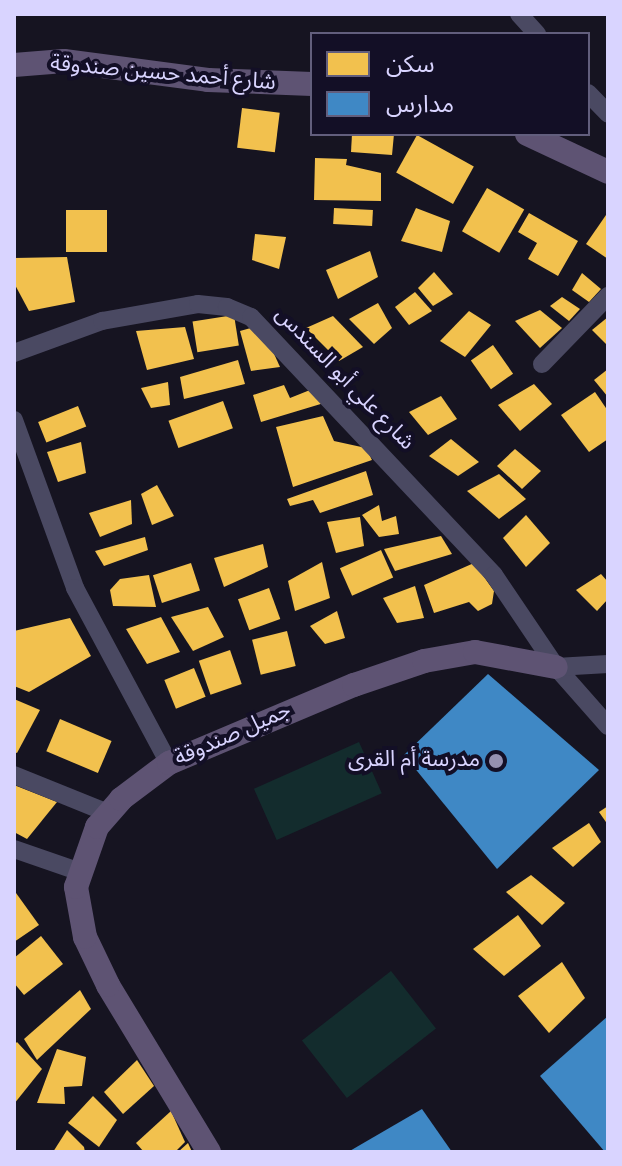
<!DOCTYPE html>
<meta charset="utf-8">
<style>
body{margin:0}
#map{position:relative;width:622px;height:1166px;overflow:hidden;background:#161421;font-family:Overpass,"Noto Sans Arabic",sans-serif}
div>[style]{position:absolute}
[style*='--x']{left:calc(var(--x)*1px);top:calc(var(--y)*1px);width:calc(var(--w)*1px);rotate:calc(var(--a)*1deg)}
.green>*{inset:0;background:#132c2d;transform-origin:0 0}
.homes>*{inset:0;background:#f2c14e;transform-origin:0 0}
.schools>*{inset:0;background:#3f88c5}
.minor>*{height:18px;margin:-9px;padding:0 9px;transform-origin:9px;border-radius:9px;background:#4a4962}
.major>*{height:24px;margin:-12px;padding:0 12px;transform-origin:12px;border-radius:12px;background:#5e5373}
.dots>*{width:22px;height:22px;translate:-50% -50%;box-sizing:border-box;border:4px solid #130f26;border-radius:50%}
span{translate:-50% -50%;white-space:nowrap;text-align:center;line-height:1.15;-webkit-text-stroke:8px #130f26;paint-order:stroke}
.street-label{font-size:22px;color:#d9d4ff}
.poi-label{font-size:22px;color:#d9d4ff}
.right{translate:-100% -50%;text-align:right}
.frame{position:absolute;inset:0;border:16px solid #d9d4ff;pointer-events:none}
.legend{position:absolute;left:310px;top:32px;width:280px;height:104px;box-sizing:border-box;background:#130f26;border:2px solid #625e7d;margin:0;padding:10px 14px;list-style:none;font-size:24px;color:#d9d4ff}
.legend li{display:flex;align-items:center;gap:16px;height:40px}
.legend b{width:40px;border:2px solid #625e7d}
</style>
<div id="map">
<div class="green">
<i style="left:359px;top:742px;width:56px;height:115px;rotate:66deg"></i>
<i style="left:391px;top:971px;width:73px;height:113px;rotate:52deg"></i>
</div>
<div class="homes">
<i style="left:242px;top:108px;width:38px;height:40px;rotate:7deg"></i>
<i style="clip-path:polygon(352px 134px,394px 134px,392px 155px,351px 152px)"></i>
<i style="left:417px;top:135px;width:65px;height:43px;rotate:29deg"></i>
<i style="clip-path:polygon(315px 158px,347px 159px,346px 165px,381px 173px,381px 201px,314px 200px)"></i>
<i style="left:487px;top:188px;width:43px;height:50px;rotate:30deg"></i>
<i style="left:334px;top:208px;width:39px;height:16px;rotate:3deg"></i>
<i style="clip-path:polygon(416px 208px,450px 221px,442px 252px,401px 241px)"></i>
<i style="left:66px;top:210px;width:41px;height:42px"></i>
<i style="clip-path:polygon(529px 213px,578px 241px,558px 276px,528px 259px,537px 243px,518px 232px)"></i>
<i style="clip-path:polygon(606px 215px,608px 217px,608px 259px,586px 244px)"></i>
<i style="clip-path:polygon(255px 234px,286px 237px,279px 269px,252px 260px)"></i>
<i style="clip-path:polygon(370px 251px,378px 277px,338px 299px,326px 270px)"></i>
<i style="clip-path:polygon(67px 257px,75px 302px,29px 311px,14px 283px,14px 258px)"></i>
<i style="clip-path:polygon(434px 272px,453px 294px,433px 306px,418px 288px)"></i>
<i style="clip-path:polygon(582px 273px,601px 289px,589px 302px,572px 290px)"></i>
<i style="clip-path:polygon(415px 292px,432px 311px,409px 325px,395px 307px)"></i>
<i style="clip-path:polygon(562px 297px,580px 309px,569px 321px,550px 306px)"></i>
<i style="clip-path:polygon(378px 303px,392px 328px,374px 344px,349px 319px)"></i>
<i style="clip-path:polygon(540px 310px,562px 328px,540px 348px,515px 321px)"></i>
<i style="clip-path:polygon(469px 311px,491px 325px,465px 357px,440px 341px)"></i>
<i style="left:234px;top:315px;width:31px;height:42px;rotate:81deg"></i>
<i style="clip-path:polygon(333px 316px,363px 347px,339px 361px,306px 328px)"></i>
<i style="clip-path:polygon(608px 317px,608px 346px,592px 330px)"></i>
<i style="clip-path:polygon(261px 325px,280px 367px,251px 371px,240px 331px)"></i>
<i style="clip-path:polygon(185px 327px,194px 359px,147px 370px,136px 331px)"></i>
<i style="left:493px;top:345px;width:35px;height:27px;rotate:55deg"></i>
<i style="clip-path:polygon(238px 360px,245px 384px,184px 399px,180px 377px)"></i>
<i style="clip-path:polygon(608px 369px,608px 397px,594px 380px)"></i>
<i style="clip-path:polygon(168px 382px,170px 405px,151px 408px,141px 388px)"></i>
<i style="clip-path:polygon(534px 384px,552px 404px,520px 431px,498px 405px)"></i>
<i style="clip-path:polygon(284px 385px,290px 398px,315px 388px,324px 403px,261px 422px,253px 395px)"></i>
<i style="clip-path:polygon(595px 392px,608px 411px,608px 439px,589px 452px,561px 415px)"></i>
<i style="clip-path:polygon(441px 396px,457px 419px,428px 435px,409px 412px)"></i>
<i style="left:223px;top:401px;width:29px;height:58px;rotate:70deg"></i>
<i style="left:78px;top:406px;width:22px;height:43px;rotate:68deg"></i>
<i style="clip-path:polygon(323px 416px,334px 441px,366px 448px,372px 460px,293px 487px,276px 427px)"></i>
<i style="clip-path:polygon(451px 439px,479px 462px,458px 476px,429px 456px)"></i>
<i style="clip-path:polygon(81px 442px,86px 473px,58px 482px,47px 452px)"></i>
<i style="clip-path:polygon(515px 449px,541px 471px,522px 489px,497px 466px)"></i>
<i style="clip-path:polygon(366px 471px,373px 495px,320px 513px,313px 500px,290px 506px,287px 499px)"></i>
<i style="clip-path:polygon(499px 474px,526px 499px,499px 519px,467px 491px)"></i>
<i style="clip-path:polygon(157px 485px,174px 516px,152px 525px,141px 494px)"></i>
<i style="clip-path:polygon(131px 500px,132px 524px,100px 537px,89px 513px)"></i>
<i style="clip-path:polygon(379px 505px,382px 521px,396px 516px,399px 534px,379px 537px,362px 515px)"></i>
<i style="clip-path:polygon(526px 515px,550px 543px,526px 567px,503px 538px)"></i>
<i style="clip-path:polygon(360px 517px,364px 546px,336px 553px,327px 522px)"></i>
<i style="clip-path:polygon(441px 536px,452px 554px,395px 571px,384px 549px)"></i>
<i style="clip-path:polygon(145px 537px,148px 550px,104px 566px,95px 551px)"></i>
<i style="clip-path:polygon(263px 544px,268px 567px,224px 587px,214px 558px)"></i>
<i style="left:381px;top:550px;width:30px;height:45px;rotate:66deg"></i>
<i style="clip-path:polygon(322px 562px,330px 598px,295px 611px,288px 581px)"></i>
<i style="left:191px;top:563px;width:29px;height:40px;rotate:72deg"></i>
<i style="clip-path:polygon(474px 563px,494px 591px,492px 604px,478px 611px,469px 602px,434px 613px,424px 585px)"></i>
<i style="clip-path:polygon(601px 574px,608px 582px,608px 599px,597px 611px,576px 590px)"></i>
<i style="clip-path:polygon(149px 575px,156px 607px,113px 606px,110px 590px,120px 579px)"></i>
<i style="clip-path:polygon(415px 586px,424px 618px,397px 623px,383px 598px)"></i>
<i style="left:269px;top:588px;width:33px;height:33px;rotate:70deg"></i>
<i style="clip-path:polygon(208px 607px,224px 637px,193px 651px,171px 617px)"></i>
<i style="clip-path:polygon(337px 611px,345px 638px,325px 644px,310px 626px)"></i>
<i style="clip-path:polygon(161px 617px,180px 652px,147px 664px,126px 629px)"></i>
<i style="clip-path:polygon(70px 618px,91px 656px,29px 692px,14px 686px,14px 631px)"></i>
<i style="left:287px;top:631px;width:36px;height:36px;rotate:76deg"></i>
<i style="left:230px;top:650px;width:36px;height:33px;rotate:71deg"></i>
<i style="left:194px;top:668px;width:31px;height:32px;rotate:68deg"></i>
<i style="clip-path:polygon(14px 699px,40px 710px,17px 753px,14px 752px)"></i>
<i style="left:60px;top:719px;width:56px;height:35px;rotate:23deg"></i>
<i style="clip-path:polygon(14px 785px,57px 802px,27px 839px,14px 832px)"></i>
<i style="clip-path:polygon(608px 806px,608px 825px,599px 812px)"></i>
<i style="clip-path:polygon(589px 823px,601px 842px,573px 867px,552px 848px)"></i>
<i style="clip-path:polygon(531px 875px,565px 903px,542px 925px,506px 892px)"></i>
<i style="clip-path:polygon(16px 893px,39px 925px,14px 942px,14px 895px)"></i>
<i style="clip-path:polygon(518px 915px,541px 946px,504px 976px,473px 949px)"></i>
<i style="clip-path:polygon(41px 936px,63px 964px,24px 995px,14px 983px,14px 958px)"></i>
<i style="clip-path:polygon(562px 962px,585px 998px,549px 1033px,518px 996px)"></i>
<i style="clip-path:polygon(80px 990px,91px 1009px,37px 1060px,24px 1039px)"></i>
<i style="clip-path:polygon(17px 1042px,42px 1069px,14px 1104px,14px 1045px)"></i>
<i style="clip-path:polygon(57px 1049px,86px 1057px,82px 1086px,64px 1087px,65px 1104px,37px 1103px)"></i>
<i style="clip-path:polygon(137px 1060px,154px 1086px,123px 1114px,104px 1092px)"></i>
<i style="clip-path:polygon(93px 1096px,117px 1120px,99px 1147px,68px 1123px)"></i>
<i style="clip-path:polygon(171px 1111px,185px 1142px,175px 1152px,144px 1152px,136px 1143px)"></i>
<i style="clip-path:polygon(67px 1130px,84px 1147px,85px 1152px,53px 1152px)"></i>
<i style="clip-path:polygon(188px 1143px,192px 1152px,178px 1152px)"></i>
</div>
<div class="schools">
<i style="clip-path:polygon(488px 674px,599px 770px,497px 869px,404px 755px)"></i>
<i style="clip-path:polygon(608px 1016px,608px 1152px,605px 1152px,540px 1076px)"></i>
<i style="clip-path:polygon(422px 1109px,452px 1152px,348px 1152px)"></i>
</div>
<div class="minor">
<i style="--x:519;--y:14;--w:27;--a:48"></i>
<i style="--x:588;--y:93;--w:29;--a:46"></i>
<i style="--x:14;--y:353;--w:94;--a:-20"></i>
<i style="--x:102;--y:321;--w:97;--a:-10"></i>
<i style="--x:198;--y:304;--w:29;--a:6"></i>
<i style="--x:227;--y:307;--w:26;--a:23"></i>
<i style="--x:251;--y:317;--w:354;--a:46.7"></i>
<i style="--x:494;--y:575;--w:111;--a:56"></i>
<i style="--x:556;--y:667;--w:79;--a:48.6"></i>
<i style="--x:542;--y:364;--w:95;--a:-45.9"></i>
<i style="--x:14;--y:420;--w:179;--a:70"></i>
<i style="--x:75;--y:588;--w:199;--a:61.8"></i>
<i style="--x:556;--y:667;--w:52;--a:-3.3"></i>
<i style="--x:14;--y:775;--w:101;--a:22"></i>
<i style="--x:14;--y:849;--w:68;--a:19"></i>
</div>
<div class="major">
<i style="--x:14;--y:65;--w:50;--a:-4.6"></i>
<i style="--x:64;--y:61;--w:145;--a:7.5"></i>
<i style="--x:208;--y:80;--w:104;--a:2.2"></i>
<i style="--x:527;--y:134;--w:89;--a:25.1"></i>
<i style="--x:209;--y:1152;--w:195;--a:-121.2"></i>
<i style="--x:108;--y:985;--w:53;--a:-115.6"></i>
<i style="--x:85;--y:937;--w:51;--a:-100.2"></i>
<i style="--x:76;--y:887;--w:64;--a:-70.7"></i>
<i style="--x:97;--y:827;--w:37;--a:-49"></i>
<i style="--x:121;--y:799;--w:60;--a:-36.9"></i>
<i style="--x:169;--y:763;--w:201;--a:-22.9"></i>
<i style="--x:354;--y:685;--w:74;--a:-18.9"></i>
<i style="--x:424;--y:661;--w:52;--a:-10"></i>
<i style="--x:475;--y:652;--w:82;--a:10.5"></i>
</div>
<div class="dots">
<i style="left:496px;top:761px;background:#9591b1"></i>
</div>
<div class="street-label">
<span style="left:163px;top:74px;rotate:5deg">شارع أحمد حسين صندوقة</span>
<span style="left:344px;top:379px;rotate:46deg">شارع علي أبو السندس</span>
<span style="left:233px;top:735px;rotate:-24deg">جميل صندوقة</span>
</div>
<div class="poi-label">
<span class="right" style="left:480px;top:761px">مدرسة أم القرى</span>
</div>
<div class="frame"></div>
<ul class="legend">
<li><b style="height:22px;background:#f2c14e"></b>سكن</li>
<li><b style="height:22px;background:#3f88c5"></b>مدارس</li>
</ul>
</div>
